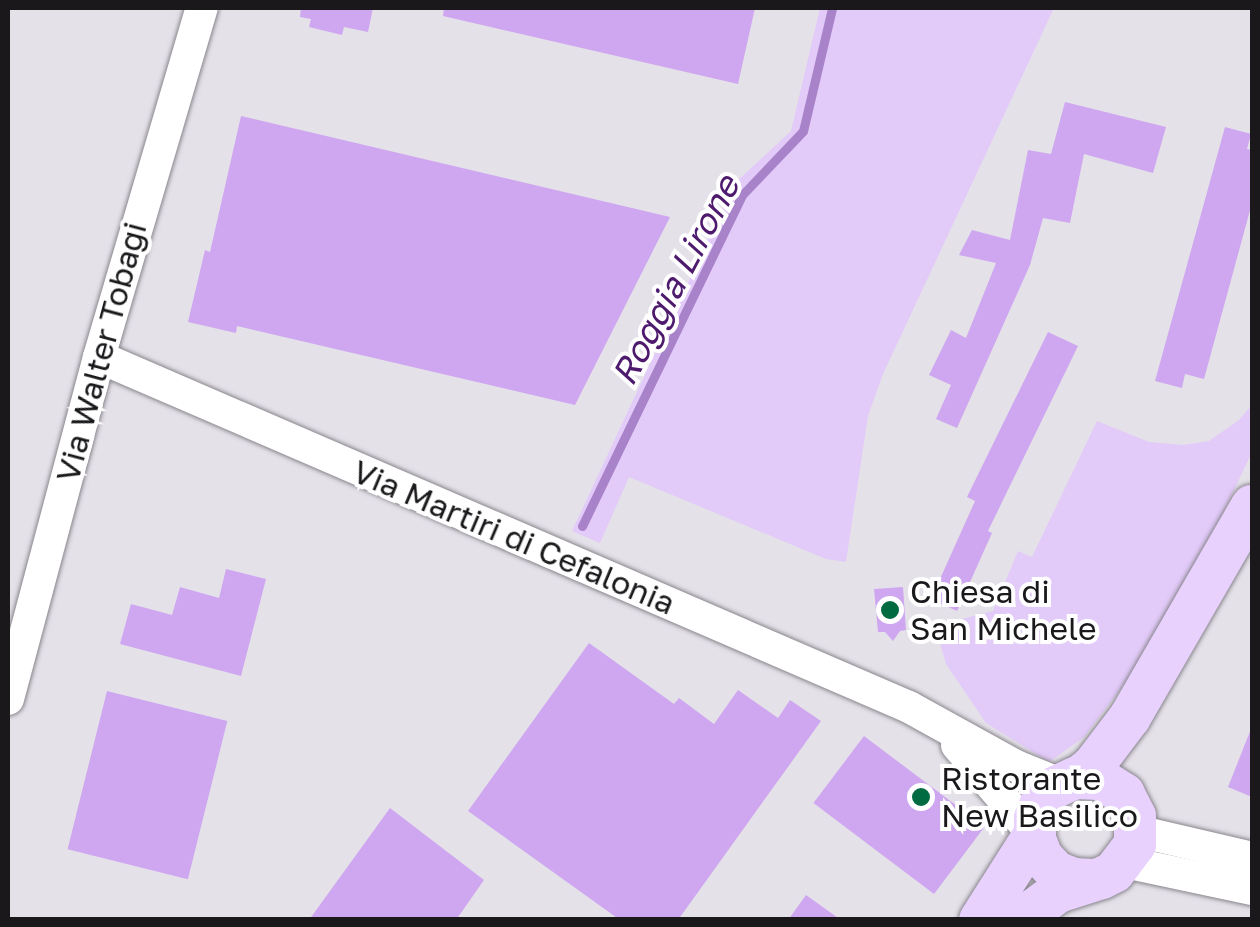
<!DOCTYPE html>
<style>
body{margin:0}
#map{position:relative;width:1260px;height:927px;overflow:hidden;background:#e5e1e9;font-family:"Golos Text",sans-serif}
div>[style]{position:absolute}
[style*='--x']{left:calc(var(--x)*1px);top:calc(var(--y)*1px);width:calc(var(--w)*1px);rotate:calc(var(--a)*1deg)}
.green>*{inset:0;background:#e2caf9}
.stream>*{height:9px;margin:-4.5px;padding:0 4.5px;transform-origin:4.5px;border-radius:4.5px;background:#a983c9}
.building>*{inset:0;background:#cea7f0;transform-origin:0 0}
.roads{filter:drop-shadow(0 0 2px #89868d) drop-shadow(0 0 2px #89868d)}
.minor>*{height:32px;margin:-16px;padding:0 16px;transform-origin:16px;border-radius:16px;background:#fff}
.major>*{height:42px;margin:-21px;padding:0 21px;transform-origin:21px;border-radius:21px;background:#e9d1fe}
.dots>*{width:28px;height:28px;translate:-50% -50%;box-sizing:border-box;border:5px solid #fff;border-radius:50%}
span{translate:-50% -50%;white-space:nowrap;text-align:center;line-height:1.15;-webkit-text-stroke:8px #fff;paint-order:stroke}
.street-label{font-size:32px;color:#1a181b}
.poi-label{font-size:32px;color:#1a181b}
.left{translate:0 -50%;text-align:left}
.water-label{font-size:35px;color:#4d1a6d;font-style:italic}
.frame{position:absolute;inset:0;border:10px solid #1a181b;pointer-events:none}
</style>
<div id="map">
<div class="green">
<i style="clip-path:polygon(820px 8px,1054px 8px,883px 374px,868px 416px,846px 562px,826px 559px,629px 477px,600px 543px,572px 531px,734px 184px,791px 131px)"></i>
<i style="clip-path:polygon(1252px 405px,1252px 452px,1198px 566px,1132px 674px,1084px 737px,1049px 762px,986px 723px,946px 664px,935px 626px,993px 611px,1018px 551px,1032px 557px,1097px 421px,1149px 442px,1183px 445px,1209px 441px,1239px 420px)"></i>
</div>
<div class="stream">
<i style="--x:582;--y:526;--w:368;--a:-64.2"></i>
<i style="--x:742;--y:195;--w:88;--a:-46.4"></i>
<i style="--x:803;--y:131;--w:126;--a:-76.7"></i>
</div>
<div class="building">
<i style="clip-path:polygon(301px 8px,373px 8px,368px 32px,344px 27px,342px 35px,309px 27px,311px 19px,300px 17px)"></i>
<i style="clip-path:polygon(444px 8px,755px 8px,738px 84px,443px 16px)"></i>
<i style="clip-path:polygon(1065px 102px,1166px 127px,1153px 173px,1084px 154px,1070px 223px,1043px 218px,1030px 265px,957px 428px,936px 419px,951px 385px,929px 375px,951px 330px,966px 338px,996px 263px,959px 255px,972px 230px,1010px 240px,1028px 150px,1051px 154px)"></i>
<i style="clip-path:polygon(241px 116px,670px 217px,575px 405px,237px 326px,236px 333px,188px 322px,205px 250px,210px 252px)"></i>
<i style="clip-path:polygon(1225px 127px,1251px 134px,1247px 149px,1252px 150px,1252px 203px,1204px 379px,1185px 374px,1182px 388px,1155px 381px)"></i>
<i style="clip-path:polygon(1048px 332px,1078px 346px,988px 531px,992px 533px,957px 611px,931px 599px,975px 501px,967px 497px)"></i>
<i style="clip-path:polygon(226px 569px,266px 579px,241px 676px,120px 644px,131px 604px,172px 615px,180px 587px,219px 598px)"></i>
<i style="clip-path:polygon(903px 587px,906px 630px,900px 631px,893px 641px,885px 632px,878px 632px,874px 589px)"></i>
<i style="clip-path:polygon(589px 643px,674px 704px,679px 698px,714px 724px,738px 690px,778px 718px,790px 700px,821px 721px,678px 920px,620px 920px,468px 811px)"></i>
<i style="left:107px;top:691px;width:124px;height:163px;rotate:14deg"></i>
<i style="clip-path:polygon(1251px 729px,1252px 730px,1252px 797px,1228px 787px)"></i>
<i style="left:864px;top:736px;width:151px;height:84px;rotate:37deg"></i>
<i style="clip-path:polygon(390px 808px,484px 880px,456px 920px,309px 920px)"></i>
<i style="clip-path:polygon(806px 895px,841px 920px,788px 920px)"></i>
</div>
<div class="roads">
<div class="minor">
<i style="--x:99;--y:357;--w:882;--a:23.37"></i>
<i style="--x:909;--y:707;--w:122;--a:28.9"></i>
<i style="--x:1016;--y:766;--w:48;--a:22.2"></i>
<i style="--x:8;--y:699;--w:354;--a:-75.1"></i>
<i style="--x:99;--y:357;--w:364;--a:-73.6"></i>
<i style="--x:957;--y:745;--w:118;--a:49.5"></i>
<i style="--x:1137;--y:831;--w:118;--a:13.2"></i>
<i style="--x:1125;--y:862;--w:130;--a:12"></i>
</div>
<div class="major">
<i style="--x:1078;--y:778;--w:19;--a:-39"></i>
<i style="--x:1093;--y:766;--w:61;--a:-52.9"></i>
<i style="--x:1130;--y:717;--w:244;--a:-60"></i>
<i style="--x:980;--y:920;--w:101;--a:-57.6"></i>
<i style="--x:1020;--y:920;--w:47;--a:-36.4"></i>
<i style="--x:1058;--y:892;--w:46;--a:-17.7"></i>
<i style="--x:1102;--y:878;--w:13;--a:-27"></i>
<i style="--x:1114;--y:872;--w:35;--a:-53"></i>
<i style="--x:1135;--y:844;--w:28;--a:-90"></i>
<i style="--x:1135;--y:816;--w:25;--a:-117"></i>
<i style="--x:1124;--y:794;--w:28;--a:-148"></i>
<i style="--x:1100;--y:779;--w:25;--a:-178"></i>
<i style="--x:1075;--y:778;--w:23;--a:155"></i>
<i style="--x:1054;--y:788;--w:17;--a:135"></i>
<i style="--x:1042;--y:800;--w:19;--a:111"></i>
<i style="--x:1035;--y:818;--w:21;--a:90"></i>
<i style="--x:1035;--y:839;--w:19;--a:69"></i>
<i style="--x:1042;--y:857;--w:21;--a:47"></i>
<i style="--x:1056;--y:872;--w:19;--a:21"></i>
<i style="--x:1074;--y:879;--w:19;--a:3"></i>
</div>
</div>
<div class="dots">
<i style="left:890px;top:610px;background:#006b41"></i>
<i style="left:921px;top:797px;background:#006b41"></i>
</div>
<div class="street-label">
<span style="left:101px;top:352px;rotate:-75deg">Via Walter Tobagi</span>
<span style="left:514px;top:537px;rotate:23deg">Via Martiri di Cefalonia</span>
</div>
<div class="poi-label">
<span class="left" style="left:910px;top:610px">Chiesa di<br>San Michele</span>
<span class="left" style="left:941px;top:797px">Ristorante<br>New Basilico</span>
</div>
<div class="water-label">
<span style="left:675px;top:280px;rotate:-62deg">Roggia Lirone</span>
</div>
<div class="frame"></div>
</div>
